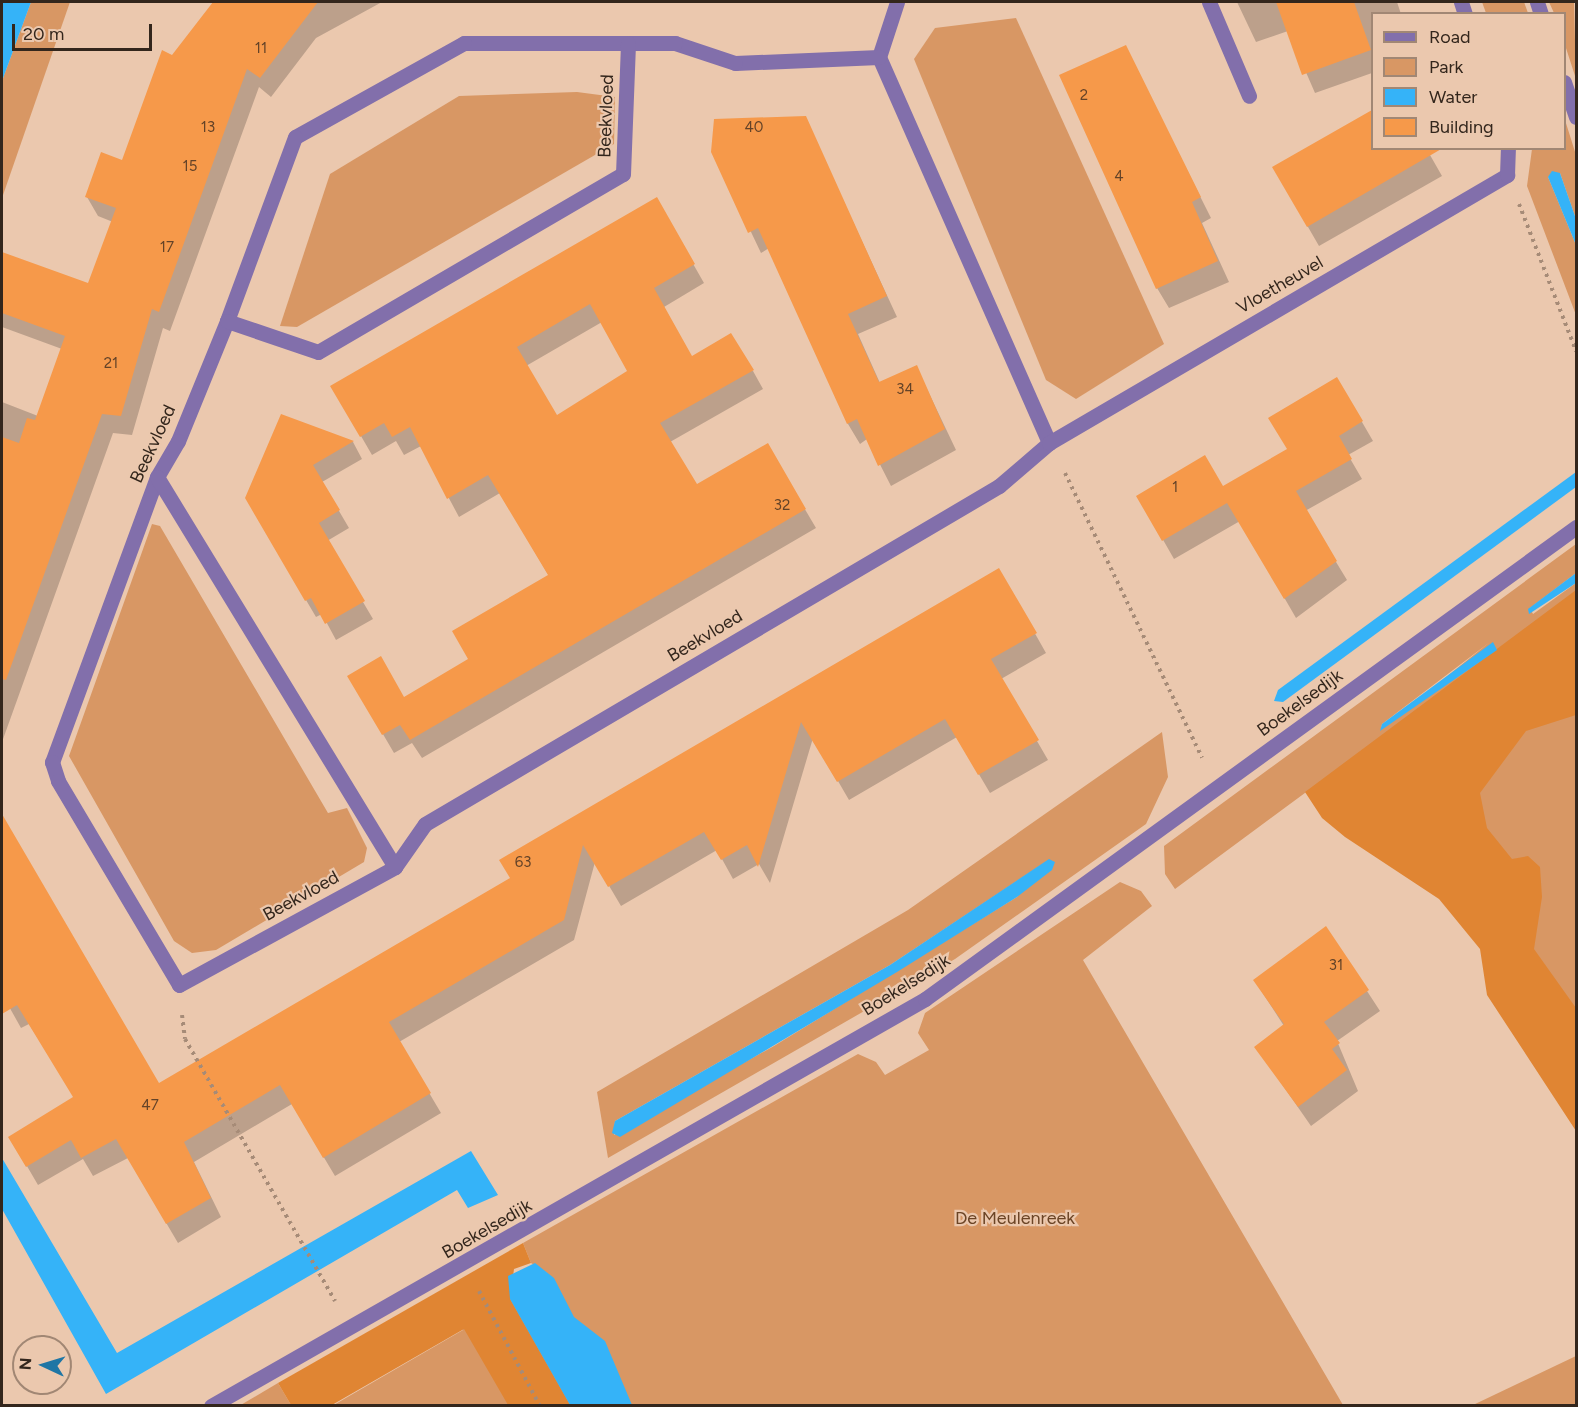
<!DOCTYPE html>
<style>
body{margin:0}
#map{position:relative;width:1578px;height:1407px;overflow:hidden;background:#ebc8ae;font-family:Figtree,sans-serif}
div>[style]{position:absolute}
[style*='--x']{left:calc(var(--x)*1px);top:calc(var(--y)*1px);width:calc(var(--w)*1px);rotate:calc(var(--a)*1deg)}
.green>*{inset:0;background:#d89764}
.forest>*{inset:0;background:#e08533}
.water>*{inset:0;background:#35b3f8}
.shadow>*{inset:0;background:#0003}
.building>*{inset:0;background:#f6994a}
.path>*{height:4px;margin-top:-2px;transform-origin:0;background:repeating-linear-gradient(90deg,#a68b77 0 3px,transparent 0 7.5px)}
.minor>*{height:15px;margin:-7.5px;padding:0 7.5px;transform-origin:7.5px;border-radius:7.5px;background:#826fab}
span{translate:-50% -50%;white-space:nowrap;text-align:center;line-height:1.15;-webkit-text-stroke:4.5px #ebc8ae;paint-order:stroke}
.number-label{font-size:15px;color:#644328}
.number-label span{-webkit-text-stroke-width:0}
.street-label{font-size:18px;color:#33261c}
.park-label{font-size:18px;color:#6b4425}
.frame{position:absolute;inset:0;border:3px solid #33261c;pointer-events:none}
.legend{position:absolute;left:1371px;top:12px;width:195px;height:138px;box-sizing:border-box;background:#ebc8ae;border:2px solid #a18774;margin:0;padding:8px 10px;list-style:none;font-size:18px;color:#33261c}
.legend li{display:flex;align-items:center;gap:12px;height:30px}
.legend b{width:30px;border:2px solid #a18774}
.north{position:absolute;left:12px;top:1335px;width:60px;height:60px;box-sizing:border-box;background:#ebc8ae;border:2px solid #a18774;border-radius:50%;rotate:274deg;font-size:16px;font-weight:700;line-height:24px;text-align:center;color:#33261c}
.north::after{content:'';display:block;margin:auto;width:21px;height:27px;background:#1f76a5;clip-path:polygon(50% 0,100% 100%,50% 72%,0 100%)}
.scale{position:absolute;left:12px;top:24px;width:140px;height:27px;box-sizing:border-box;border:3px solid #33261c;border-top:0;padding-left:8px;font-size:18px;line-height:21px;white-space:nowrap;color:#33261c;-webkit-text-stroke:4px #ebc8ae;paint-order:stroke}
</style>
<div id="map">
<div class="green">
<i style="clip-path:polygon(31px 2px,70px 2px,2px 198px,2px 81px)"></i>
<i style="clip-path:polygon(1482px 2px,1524px 2px,1528px 13px,1486px 13px)"></i>
<i style="clip-path:polygon(1549px 2px,1574px 2px,1576px 79px,1565px 45px,1564px 14px,1554px 13px)"></i>
<i style="clip-path:polygon(1016px 18px,1164px 344px,1076px 399px,1046px 380px,914px 59px,935px 28px)"></i>
<i style="clip-path:polygon(577px 92px,615px 97px,614px 144px,297px 327px,280px 326px,330px 174px,459px 96px)"></i>
<i style="clip-path:polygon(1565px 120px,1576px 155px,1576px 219px,1560px 173px,1548px 177px,1576px 245px,1576px 315px,1527px 186px,1532px 149px,1564px 148px)"></i>
<i style="clip-path:polygon(152px 524px,160px 526px,328px 813px,347px 808px,367px 848px,364px 862px,216px 950px,192px 953px,174px 941px,69px 756px)"></i>
<i style="clip-path:polygon(evenodd,1576px 544px,1576px 573px,1530px 608px,1533px 614px,1576px 583px,1576px 1084px,1374px 742px,1175px 889px,1165px 874px,1164px 846px,1576px 544px,1490px 642px,1381px 729px,1382px 724px,1490px 642px)"></i>
<i style="clip-path:polygon(evenodd,1162px 732px,1168px 777px,1146px 824px,955px 959px,608px 1158px,597px 1092px,908px 910px,1162px 732px,1041px 865px,1017px 897px,774px 1046px,614px 1135px,615px 1121px,890px 965px,1041px 865px)"></i>
<i style="clip-path:polygon(1120px 882px,1141px 891px,1152px 906px,1083px 960px,1343px 1405px,332px 1406px,463px 1330px,461px 1326px,547px 1273px,531px 1263px,523px 1243px,858px 1054px,876px 1062px,885px 1075px,929px 1050px,918px 1033px,925px 1013px)"></i>
<i style="clip-path:polygon(1576px 1356px,1576px 1405px,1473px 1405px)"></i>
<i style="clip-path:polygon(278px 1383px,291px 1405px,239px 1406px)"></i>
</div>
<div class="forest">
<i style="clip-path:polygon(1576px 590px,1576px 715px,1526px 731px,1480px 793px,1487px 828px,1512px 859px,1528px 856px,1540px 867px,1542px 897px,1534px 949px,1576px 1008px,1576px 1131px,1487px 995px,1480px 949px,1439px 899px,1345px 837px,1322px 818px,1305px 792px)"></i>
<i style="clip-path:polygon(523px 1243px,531px 1263px,514px 1269px,510px 1299px,570px 1405px,508px 1405px,464px 1329px,332px 1405px,291px 1405px,278px 1383px)"></i>
</div>
<div class="water">
<i style="clip-path:polygon(2px 2px,31px 2px,2px 81px)"></i>
<i style="clip-path:polygon(1552px 171px,1560px 173px,1576px 219px,1576px 245px,1548px 177px)"></i>
<i style="clip-path:polygon(1576px 472px,1576px 487px,1283px 702px,1274px 701px,1278px 690px)"></i>
<i style="clip-path:polygon(1576px 573px,1576px 583px,1529px 614px,1528px 609px)"></i>
<i style="clip-path:polygon(1493px 642px,1497px 650px,1380px 731px,1382px 724px)"></i>
<i style="clip-path:polygon(1049px 859px,1055px 862px,1052px 870px,1017px 897px,897px 972px,620px 1137px,612px 1133px,615px 1121px,890px 965px)"></i>
<i style="clip-path:polygon(471px 1151px,498px 1195px,468px 1208px,457px 1190px,106px 1394px,2px 1209px,2px 1158px,117px 1353px)"></i>
<i style="clip-path:polygon(535px 1263px,554px 1278px,574px 1317px,605px 1341px,632px 1405px,570px 1405px,510px 1299px,508px 1276px)"></i>
</div>
<div class="shadow">
<i style="clip-path:polygon(215px 2px,382px 2px,316px 38px,271px 97px,259px 87px,170px 331px,163px 328px,132px 435px,113px 433px,2px 742px,2px 402px,38px 416px,62px 349px,2px 327px,2px 253px,89px 285px,113px 222px,98px 216px,87px 197px,123px 162px,173px 57px)"></i>
<i style="clip-path:polygon(1237px 2px,1397px 2px,1401px 14px,1372px 14px,1372px 73px,1315px 93px,1288px 31px,1256px 42px)"></i>
<i style="clip-path:polygon(1125px 47px,1211px 218px,1202px 223px,1229px 282px,1169px 308px,1157px 288px)"></i>
<i style="clip-path:polygon(1372px 111px,1372px 148px,1426px 148px,1442px 176px,1319px 246px,1274px 168px)"></i>
<i style="clip-path:polygon(805px 118px,897px 317px,858px 334px,880px 383px,916px 366px,956px 450px,891px 486px,867px 439px,860px 444px,848px 424px,769px 248px,761px 253px,713px 152px)"></i>
<i style="clip-path:polygon(evenodd,656px 199px,704px 283px,664px 307px,692px 358px,753px 371px,763px 389px,670px 442px,696px 486px,767px 445px,816px 528px,422px 758px,412px 743px,394px 753px,349px 676px,404px 699px,470px 660px,549px 576px,500px 493px,459px 517px,421px 446px,404px 455px,396px 441px,372px 455px,332px 386px,656px 199px,602px 322px,629px 371px,556px 417px,526px 366px,602px 322px)"></i>
<i style="clip-path:polygon(1337px 379px,1373px 441px,1348px 455px,1362px 479px,1305px 511px,1347px 580px,1296px 618px,1240px 521px,1174px 559px,1138px 496px,1222px 488px,1289px 450px)"></i>
<i style="clip-path:polygon(282px 416px,353px 442px,362px 459px,322px 482px,349px 528px,327px 541px,373px 619px,336px 640px,322px 614px,316px 617px,246px 498px)"></i>
<i style="clip-path:polygon(999px 570px,1046px 653px,1001px 679px,1048px 760px,990px 793px,957px 737px,849px 800px,813px 738px,770px 883px,759px 864px,733px 879px,717px 850px,621px 906px,595px 862px,574px 940px,399px 1042px,441px 1113px,335px 1176px,292px 1104px,194px 1162px,221px 1217px,178px 1243px,128px 1158px,93px 1176px,83px 1159px,38px 1185px,10px 1137px,75px 1097px,29px 1024px,21px 1028px,2px 994px,2px 817px,158px 1085px,512px 879px)"></i>
<i style="clip-path:polygon(1326px 928px,1380px 1011px,1337px 1041px,1358px 1091px,1311px 1126px,1256px 1047px,1284px 1026px,1255px 981px)"></i>
</div>
<div class="building">
<i style="clip-path:polygon(213px 2px,318px 2px,260px 78px,247px 69px,159px 312px,152px 309px,121px 416px,102px 414px,6px 680px,2px 679px,2px 437px,19px 443px,27px 418px,35px 420px,65px 336px,2px 313px,2px 252px,88px 283px,116px 208px,85px 197px,101px 152px,122px 160px,162px 50px,172px 55px)"></i>
<i style="clip-path:polygon(1276px 2px,1354px 2px,1371px 50px,1302px 75px)"></i>
<i style="clip-path:polygon(1126px 45px,1201px 197px,1192px 202px,1218px 261px,1156px 289px,1059px 75px)"></i>
<i style="clip-path:polygon(1372px 110px,1372px 148px,1443px 148px,1307px 227px,1272px 167px)"></i>
<i style="clip-path:polygon(806px 116px,887px 296px,848px 314px,879px 382px,917px 365px,945px 429px,878px 466px,857px 419px,847px 424px,758px 228px,748px 233px,711px 152px,714px 119px)"></i>
<i style="clip-path:polygon(evenodd,657px 197px,695px 264px,654px 288px,692px 356px,731px 333px,754px 370px,660px 423px,697px 484px,768px 443px,806px 509px,410px 740px,400px 725px,382px 735px,347px 676px,381px 656px,404px 697px,468px 659px,452px 631px,548px 575px,488px 475px,447px 499px,410px 427px,392px 437px,384px 423px,360px 437px,330px 386px,657px 197px,590px 304px,627px 371px,557px 415px,517px 347px,590px 304px)"></i>
<i style="clip-path:polygon(1337px 377px,1363px 421px,1339px 436px,1352px 459px,1296px 491px,1337px 561px,1284px 599px,1227px 503px,1162px 541px,1136px 496px,1205px 455px,1223px 486px,1287px 449px,1268px 418px)"></i>
<i style="clip-path:polygon(281px 414px,354px 441px,313px 465px,340px 510px,319px 523px,365px 601px,325px 624px,311px 598px,305px 601px,245px 498px)"></i>
<i style="clip-path:polygon(999px 568px,1037px 633px,991px 659px,1039px 740px,978px 775px,945px 719px,837px 782px,801px 722px,758px 867px,747px 845px,721px 860px,704px 832px,608px 887px,583px 845px,564px 920px,389px 1022px,431px 1093px,323px 1158px,280px 1085px,184px 1142px,211px 1198px,166px 1224px,116px 1139px,81px 1158px,71px 1140px,26px 1167px,8px 1137px,73px 1097px,17px 1005px,2px 1014px,2px 814px,159px 1083px,510px 878px,499px 860px)"></i>
<i style="clip-path:polygon(1326px 926px,1369px 990px,1324px 1022px,1340px 1043px,1332px 1049px,1347px 1070px,1298px 1107px,1254px 1047px,1284px 1024px,1253px 980px)"></i>
</div>
<div class="path">
<i style="--x:1519;--y:204;--w:158;--a:68.8"></i>
<i style="--x:1065;--y:473;--w:316;--a:64.3"></i>
<i style="--x:182;--y:1015;--w:24;--a:83"></i>
<i style="--x:185;--y:1039;--w:302;--a:60.2"></i>
<i style="--x:479;--y:1291;--w:130;--a:62.1"></i>
</div>
<div class="minor">
<i style="--x:897;--y:2;--w:58;--a:108.1"></i>
<i style="--x:879;--y:57;--w:422;--a:66.2"></i>
<i style="--x:1209;--y:2;--w:102;--a:66.9"></i>
<i style="--x:1461;--y:2;--w:13;--a:72"></i>
<i style="--x:1537;--y:2;--w:13;--a:72"></i>
<i style="--x:879;--y:57;--w:144;--a:177.6"></i>
<i style="--x:735;--y:63;--w:63;--a:-161.6"></i>
<i style="--x:675;--y:43;--w:211;--a:180"></i>
<i style="--x:464;--y:43;--w:193;--a:150.9"></i>
<i style="--x:295;--y:137;--w:196;--a:110.3"></i>
<i style="--x:227;--y:321;--w:130;--a:112.2"></i>
<i style="--x:178;--y:441;--w:42;--a:120.3"></i>
<i style="--x:157;--y:477;--w:304;--a:110.2"></i>
<i style="--x:52;--y:762;--w:20;--a:72"></i>
<i style="--x:58;--y:781;--w:237;--a:59.3"></i>
<i style="--x:179;--y:985;--w:246;--a:-28.6"></i>
<i style="--x:395;--y:867;--w:52;--a:-55.1"></i>
<i style="--x:425;--y:824;--w:666;--a:-30.49"></i>
<i style="--x:999;--y:486;--w:66;--a:-40.7"></i>
<i style="--x:1049;--y:443;--w:531;--a:-30.33"></i>
<i style="--x:1507;--y:175;--w:27;--a:-88"></i>
<i style="--x:1564;--y:82;--w:37;--a:71"></i>
<i style="--x:227;--y:321;--w:96;--a:18.8"></i>
<i style="--x:318;--y:352;--w:353;--a:-30.3"></i>
<i style="--x:623;--y:174;--w:131;--a:-87.8"></i>
<i style="--x:157;--y:477;--w:457;--a:58.6"></i>
<i style="--x:211;--y:1406;--w:822;--a:-29.68"></i>
<i style="--x:925;--y:999;--w:804;--a:-35.94"></i>
</div>
<div class="number-label">
<span style="left:261px;top:49px">11</span>
<span style="left:1084px;top:96px">2</span>
<span style="left:208px;top:128px">13</span>
<span style="left:754px;top:128px">40</span>
<span style="left:190px;top:167px">15</span>
<span style="left:1119px;top:177px">4</span>
<span style="left:167px;top:248px">17</span>
<span style="left:111px;top:364px">21</span>
<span style="left:905px;top:390px">34</span>
<span style="left:1175px;top:488px">1</span>
<span style="left:782px;top:506px">32</span>
<span style="left:523px;top:863px">63</span>
<span style="left:1336px;top:966px">31</span>
<span style="left:150px;top:1106px">47</span>
</div>
<div class="street-label">
<span style="left:606px;top:116px;rotate:-88deg">Beekvloed</span>
<span style="left:1280px;top:285px;rotate:-30deg">Vloetheuvel</span>
<span style="left:153px;top:444px;rotate:-65deg">Beekvloed</span>
<span style="left:705px;top:636px;rotate:-31deg">Beekvloed</span>
<span style="left:1300px;top:703px;rotate:-36deg">Boekelsedijk</span>
<span style="left:301px;top:896px;rotate:-29deg">Beekvloed</span>
<span style="left:906px;top:985px;rotate:-32deg">Boekelsedijk</span>
<span style="left:487px;top:1229px;rotate:-30deg">Boekelsedijk</span>
</div>
<div class="park-label">
<span style="left:1015px;top:1218px">De Meulenreek</span>
</div>
<div class="frame"></div>
<ul class="legend">
<li><b style="height:8px;background:#826fab"></b>Road</li>
<li><b style="height:16px;background:#d89764"></b>Park</li>
<li><b style="height:16px;background:#35b3f8"></b>Water</li>
<li><b style="height:16px;background:#f6994a"></b>Building</li>
</ul>
<div class="north">N</div>
<div class="scale">20 m</div>
</div>
